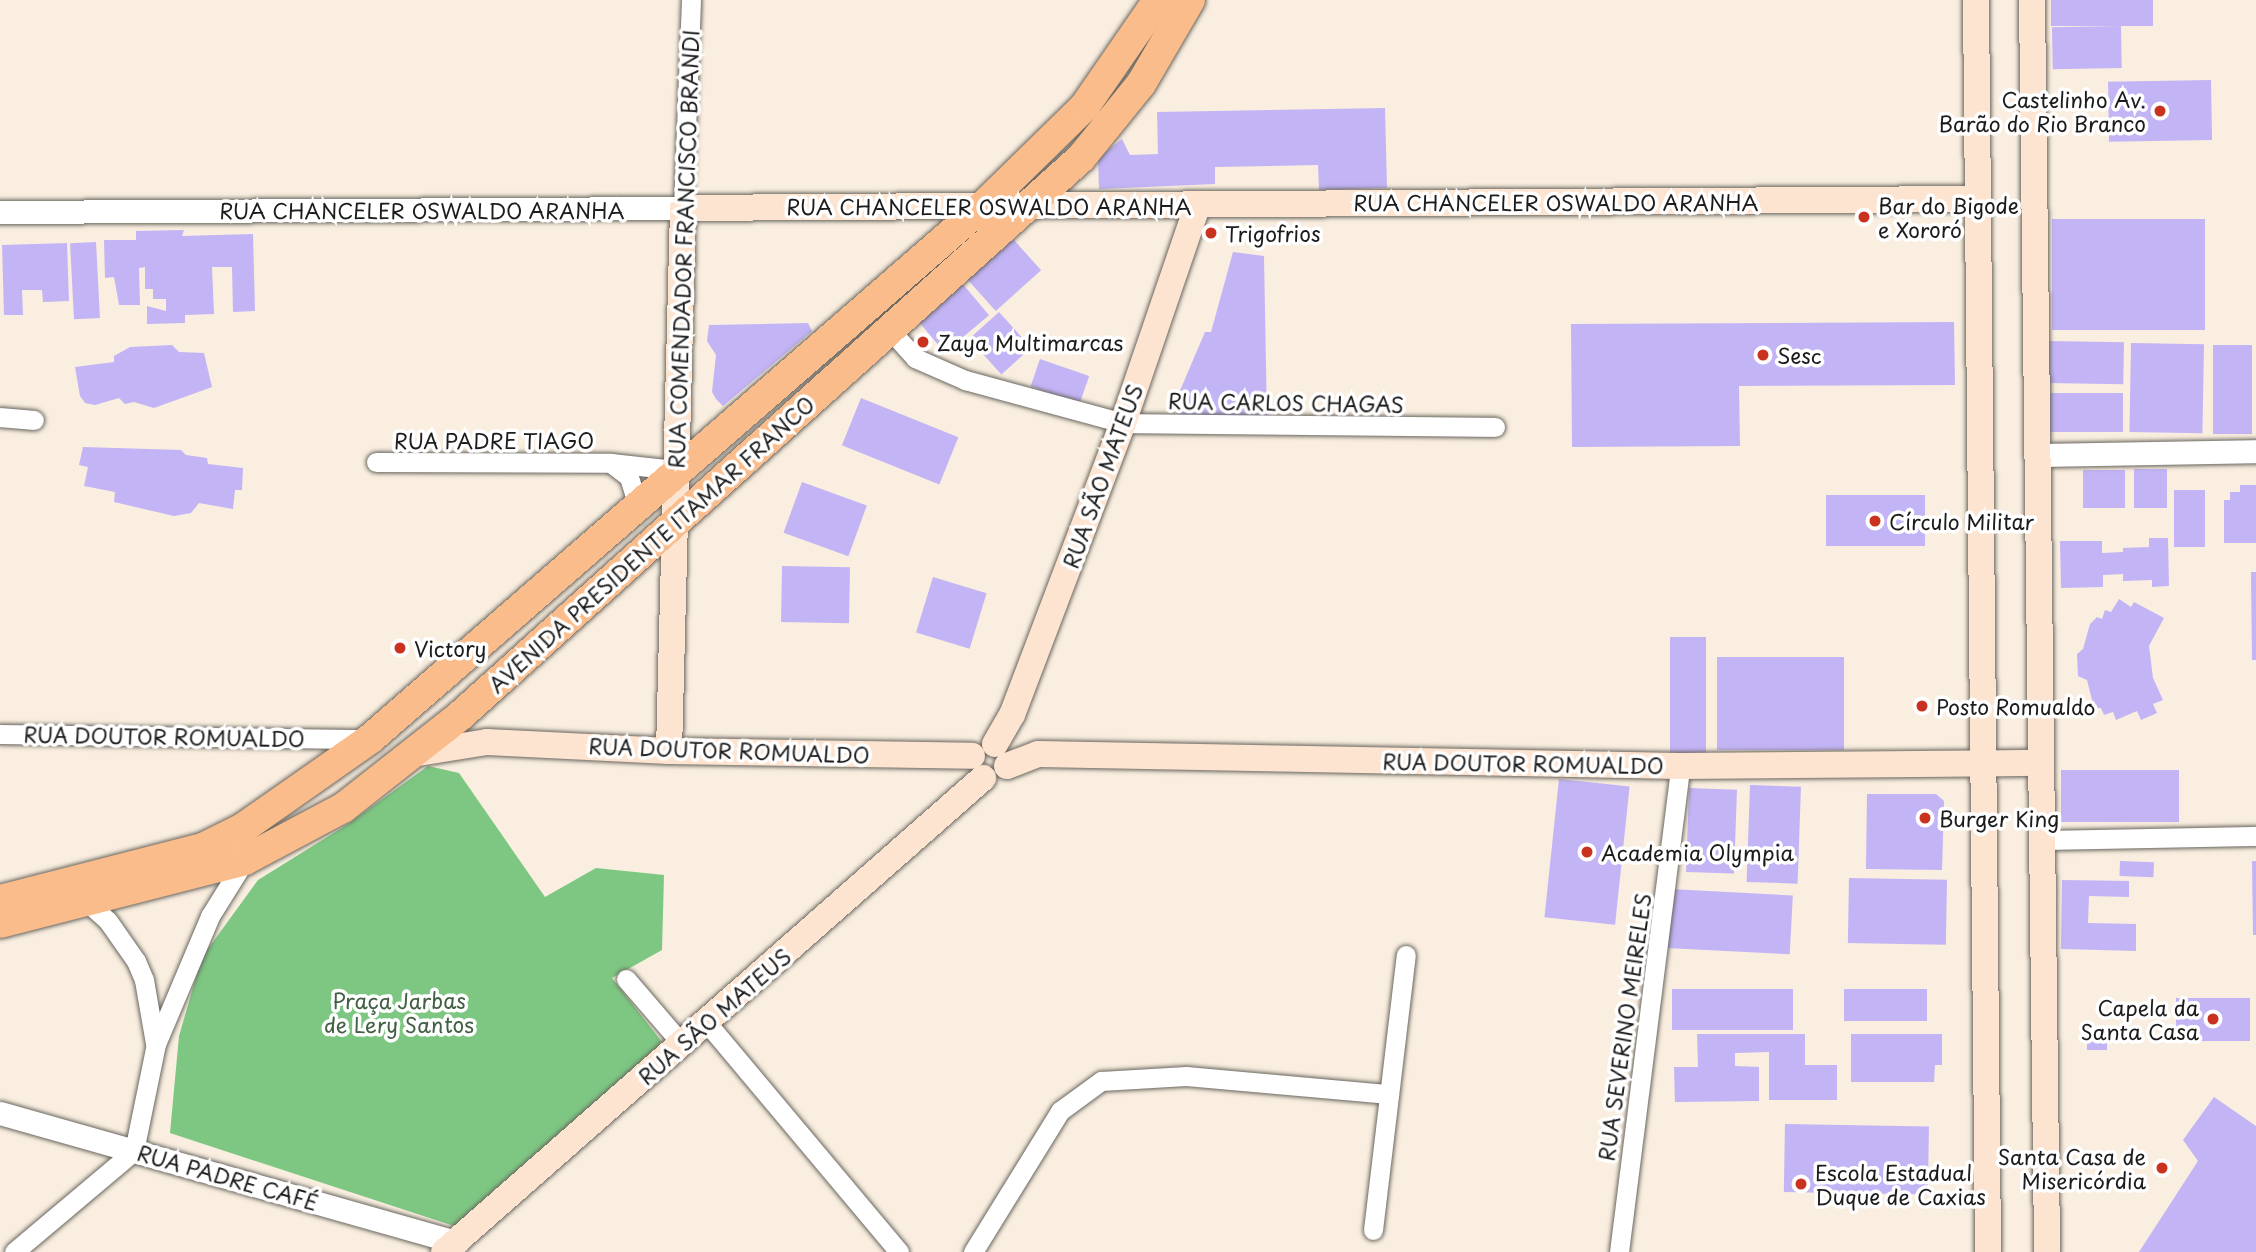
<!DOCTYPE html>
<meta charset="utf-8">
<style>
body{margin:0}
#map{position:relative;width:2256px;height:1252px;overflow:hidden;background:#f9eedf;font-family:"Playpen Sans",sans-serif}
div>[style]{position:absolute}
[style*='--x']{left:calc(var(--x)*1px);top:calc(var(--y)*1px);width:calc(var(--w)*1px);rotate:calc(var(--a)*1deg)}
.green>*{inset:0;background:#7ec783}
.building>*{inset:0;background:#c3b4f6;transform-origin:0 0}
.roads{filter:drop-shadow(0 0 2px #696660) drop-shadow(0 0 2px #696660)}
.minor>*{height:19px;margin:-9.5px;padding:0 9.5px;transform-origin:9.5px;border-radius:9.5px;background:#fff}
.tertiary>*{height:23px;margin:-11.5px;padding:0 11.5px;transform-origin:11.5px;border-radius:11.5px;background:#fff}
.secondary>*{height:26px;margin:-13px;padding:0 13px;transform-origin:13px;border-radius:13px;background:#fde4d1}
.primary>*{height:30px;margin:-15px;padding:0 15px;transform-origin:15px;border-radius:15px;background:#fabc8b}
.dots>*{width:19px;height:19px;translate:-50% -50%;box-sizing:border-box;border:4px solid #fff;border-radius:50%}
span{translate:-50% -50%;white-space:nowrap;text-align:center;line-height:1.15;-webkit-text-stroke:7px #fff;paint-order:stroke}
.poi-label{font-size:21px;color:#1c1c1c}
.right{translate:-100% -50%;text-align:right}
.left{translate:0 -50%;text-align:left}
.street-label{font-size:21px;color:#1c1c1c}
.park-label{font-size:21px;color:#436045}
</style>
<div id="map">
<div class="green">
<i style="clip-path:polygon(428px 766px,459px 773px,545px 897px,596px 868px,664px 875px,662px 950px,612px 978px,666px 1047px,454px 1226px,170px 1133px,179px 1036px,202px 957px,258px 880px,348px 824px)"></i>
</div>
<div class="building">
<i style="left:2051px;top:0;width:102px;height:26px"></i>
<i style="left:2121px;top:26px;width:42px;height:69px;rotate:89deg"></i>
<i style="left:2211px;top:80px;width:60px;height:103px;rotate:89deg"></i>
<i style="clip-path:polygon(1385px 108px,1387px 188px,1319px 190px,1318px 165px,1215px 167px,1215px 184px,1099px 189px,1098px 158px,1122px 139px,1130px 155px,1158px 154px,1157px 112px)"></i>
<i style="left:2052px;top:219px;width:153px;height:111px"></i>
<i style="clip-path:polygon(184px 230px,182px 236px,253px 234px,255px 311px,233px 312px,232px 267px,212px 267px,214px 314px,185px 315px,185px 323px,147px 324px,147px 306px,166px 311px,166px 299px,153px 299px,153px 289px,145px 289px,145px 267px,139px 268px,140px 305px,119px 305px,114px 277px,105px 278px,104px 240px,136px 240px,136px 231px)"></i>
<i style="left:1013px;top:239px;width:42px;height:61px;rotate:48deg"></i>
<i style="left:96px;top:242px;width:76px;height:26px;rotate:87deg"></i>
<i style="clip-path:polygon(67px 243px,69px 301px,43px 302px,42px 290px,22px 290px,23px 315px,4px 315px,2px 245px)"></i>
<i style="clip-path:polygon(1233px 252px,1264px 256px,1267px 419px,1184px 421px,1173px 407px,1205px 332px,1211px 332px)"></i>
<i style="left:962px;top:283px;width:42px;height:58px;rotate:50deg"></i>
<i style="left:999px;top:312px;width:48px;height:40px;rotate:48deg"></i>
<i style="clip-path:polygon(1954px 322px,1955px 385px,1739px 386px,1740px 446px,1572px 447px,1571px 324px)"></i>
<i style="clip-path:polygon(808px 323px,812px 331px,723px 406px,716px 399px,712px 392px,716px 355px,707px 341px,709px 325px)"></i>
<i style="left:2048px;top:341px;width:76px;height:42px;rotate:1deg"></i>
<i style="left:2131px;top:343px;width:73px;height:89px;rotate:1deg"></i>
<i style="clip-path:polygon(172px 345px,179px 352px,204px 353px,212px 387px,154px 408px,134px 402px,125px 404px,119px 398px,95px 405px,85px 403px,80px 396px,75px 367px,114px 362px,114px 356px,130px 347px)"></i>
<i style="left:2213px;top:345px;width:39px;height:89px"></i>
<i style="left:1040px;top:359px;width:52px;height:29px;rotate:19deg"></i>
<i style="left:2049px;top:393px;width:74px;height:39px"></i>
<i style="left:861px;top:398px;width:105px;height:51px;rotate:22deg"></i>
<i style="clip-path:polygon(83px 447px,181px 450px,186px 455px,207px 458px,208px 464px,243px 468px,242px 490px,235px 490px,233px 509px,199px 503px,191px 513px,174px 516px,114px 502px,115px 492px,84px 486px,88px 467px,79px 465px)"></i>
<i style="left:2134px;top:469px;width:33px;height:39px"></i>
<i style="left:2083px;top:470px;width:42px;height:38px"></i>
<i style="left:802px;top:482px;width:69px;height:54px;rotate:20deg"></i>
<i style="clip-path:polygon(2240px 485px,2256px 485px,2256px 543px,2224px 543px,2224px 500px,2230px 500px,2230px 492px,2240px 492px)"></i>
<i style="left:2174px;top:490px;width:31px;height:57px"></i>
<i style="left:1925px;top:495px;width:51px;height:99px;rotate:90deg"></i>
<i style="clip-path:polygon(2149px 538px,2168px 538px,2169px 586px,2152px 587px,2152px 580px,2123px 581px,2123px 574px,2103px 575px,2103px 587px,2061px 588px,2060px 541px,2102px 541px,2102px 553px,2123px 552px,2123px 548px,2149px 547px)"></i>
<i style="left:782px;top:566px;width:68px;height:56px;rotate:1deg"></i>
<i style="clip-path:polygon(2251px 572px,2256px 572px,2256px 660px,2252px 660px)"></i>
<i style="left:933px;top:577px;width:56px;height:58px;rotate:17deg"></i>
<i style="clip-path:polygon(2119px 599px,2131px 607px,2134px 602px,2164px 618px,2149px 646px,2153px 678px,2163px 700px,2153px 704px,2157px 713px,2141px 720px,2137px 711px,2116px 720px,2113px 712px,2104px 715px,2101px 708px,2094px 708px,2087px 680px,2078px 676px,2077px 654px,2083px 649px,2090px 624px,2097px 617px,2102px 619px,2105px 610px,2111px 612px)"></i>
<i style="left:1670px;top:637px;width:36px;height:117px"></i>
<i style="left:1717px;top:657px;width:127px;height:93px"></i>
<i style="left:2061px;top:770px;width:118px;height:52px"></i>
<i style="left:1559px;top:779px;width:71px;height:139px;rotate:6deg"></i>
<i style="left:1750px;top:785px;width:51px;height:97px;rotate:2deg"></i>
<i style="left:1689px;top:788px;width:48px;height:84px;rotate:2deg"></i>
<i style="clip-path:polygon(1867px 794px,1936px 794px,1944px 801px,1942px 870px,1866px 869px)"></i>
<i style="left:2120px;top:861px;width:34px;height:15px;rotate:2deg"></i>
<i style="clip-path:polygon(2252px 861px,2256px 861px,2256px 935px,2253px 935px)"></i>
<i style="left:1849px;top:878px;width:98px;height:65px;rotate:1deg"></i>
<i style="clip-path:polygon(2062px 880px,2129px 881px,2129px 897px,2089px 896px,2088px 923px,2136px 924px,2136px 951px,2061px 949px)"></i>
<i style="left:1670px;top:889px;width:123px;height:59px;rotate:3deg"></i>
<i style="left:1672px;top:989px;width:121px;height:41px"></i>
<i style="left:1844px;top:989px;width:83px;height:32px"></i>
<i style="left:2176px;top:998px;width:74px;height:43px"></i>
<i style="left:2087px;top:1032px;width:20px;height:18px"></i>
<i style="clip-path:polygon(1697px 1034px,1805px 1034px,1805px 1065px,1837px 1065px,1837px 1100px,1769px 1100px,1769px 1052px,1735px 1053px,1735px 1066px,1759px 1067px,1759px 1101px,1675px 1102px,1674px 1067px,1698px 1067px)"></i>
<i style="clip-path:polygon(1851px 1034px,1942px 1034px,1942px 1065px,1935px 1065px,1934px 1082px,1851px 1082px)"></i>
<i style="clip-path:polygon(2214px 1097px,2256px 1126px,2256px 1252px,2139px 1252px,2198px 1161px,2183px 1140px)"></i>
<i style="left:1785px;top:1124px;width:144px;height:68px;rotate:1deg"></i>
</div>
<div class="roads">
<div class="minor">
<i style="--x:683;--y:208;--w:208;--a:-87.8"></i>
<i style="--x:890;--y:330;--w:38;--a:48"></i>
<i style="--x:915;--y:358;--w:55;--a:23.7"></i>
<i style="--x:965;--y:380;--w:164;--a:15.2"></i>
<i style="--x:1123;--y:423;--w:372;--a:0.6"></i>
<i style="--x:0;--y:417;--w:34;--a:5"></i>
<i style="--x:376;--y:462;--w:235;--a:0.2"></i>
<i style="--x:611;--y:463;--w:64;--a:6.2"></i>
<i style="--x:612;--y:464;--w:21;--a:37"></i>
<i style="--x:629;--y:477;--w:30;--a:73"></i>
<i style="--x:0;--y:734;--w:370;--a:0.8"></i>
<i style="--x:2041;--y:840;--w:215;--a:-1.1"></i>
<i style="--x:87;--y:902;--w:28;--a:42"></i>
<i style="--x:108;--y:921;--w:49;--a:55"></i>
<i style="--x:136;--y:961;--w:21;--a:67"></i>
<i style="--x:144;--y:980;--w:64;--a:80.1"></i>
<i style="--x:626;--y:979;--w:86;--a:49.3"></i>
<i style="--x:707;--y:1023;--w:299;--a:50"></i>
<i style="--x:1373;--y:1230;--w:277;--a:-83.2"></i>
<i style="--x:14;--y:1252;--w:157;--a:-40.1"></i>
<i style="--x:134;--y:1151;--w:109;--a:-78.4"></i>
<i style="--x:156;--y:1044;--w:139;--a:-67.1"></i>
<i style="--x:210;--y:916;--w:66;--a:-58"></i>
<i style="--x:973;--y:1252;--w:166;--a:-58.3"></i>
<i style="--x:1060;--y:1111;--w:51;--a:-36.2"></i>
<i style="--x:1101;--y:1081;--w:85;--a:-3.4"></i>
<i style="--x:1186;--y:1076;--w:204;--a:5.1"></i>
<i style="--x:1619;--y:1252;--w:490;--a:-82.8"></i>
</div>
<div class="tertiary">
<i style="--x:0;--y:212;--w:683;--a:-0.34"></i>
<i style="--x:2037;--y:455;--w:219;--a:-1"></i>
<i style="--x:0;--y:1113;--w:475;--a:15.8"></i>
</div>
<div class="secondary">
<i style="--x:1976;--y:0;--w:1252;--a:89.45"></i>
<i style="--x:2032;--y:0;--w:1252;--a:89.31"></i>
<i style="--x:995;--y:744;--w:34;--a:-60"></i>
<i style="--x:1012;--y:715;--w:312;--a:-69.2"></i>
<i style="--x:1123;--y:423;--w:231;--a:-71.1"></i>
<i style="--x:669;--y:751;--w:543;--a:-88.52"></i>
<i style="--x:683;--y:208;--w:1295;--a:-0.4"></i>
<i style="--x:412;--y:754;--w:76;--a:-9.1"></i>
<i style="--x:487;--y:742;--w:182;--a:2.8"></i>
<i style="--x:669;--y:751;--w:303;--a:0.9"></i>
<i style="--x:1007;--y:766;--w:33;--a:-21"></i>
<i style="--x:1038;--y:754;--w:642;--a:1.07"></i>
<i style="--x:1680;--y:766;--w:360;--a:-0.5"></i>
<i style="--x:444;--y:1252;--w:718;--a:-41.33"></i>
</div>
<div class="primary">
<i style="--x:0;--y:900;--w:210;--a:-14.4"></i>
<i style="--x:203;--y:848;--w:45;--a:-26.6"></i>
<i style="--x:243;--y:828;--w:155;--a:-35"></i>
<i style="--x:370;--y:739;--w:812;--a:-41.01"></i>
<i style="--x:983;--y:206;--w:143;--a:-44.4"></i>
<i style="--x:1085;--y:106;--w:129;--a:-55.4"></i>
<i style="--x:0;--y:923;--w:253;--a:-14.4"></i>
<i style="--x:245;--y:860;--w:111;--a:-28"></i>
<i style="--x:343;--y:808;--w:150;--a:-38.2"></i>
<i style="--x:461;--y:715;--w:833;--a:-41.94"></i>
<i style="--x:1081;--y:158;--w:95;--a:-51"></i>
<i style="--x:1141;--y:84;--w:97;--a:-59.7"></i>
</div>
</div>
<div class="dots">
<i style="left:2160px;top:111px;background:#c8321e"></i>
<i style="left:1864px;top:217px;background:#c8321e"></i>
<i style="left:1211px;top:233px;background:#c8321e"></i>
<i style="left:923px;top:342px;background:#c8321e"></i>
<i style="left:1763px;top:355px;background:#c8321e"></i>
<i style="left:1875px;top:521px;background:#c8321e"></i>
<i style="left:400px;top:648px;background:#c8321e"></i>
<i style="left:1922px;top:706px;background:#c8321e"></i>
<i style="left:1925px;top:818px;background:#c8321e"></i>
<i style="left:1587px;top:852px;background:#c8321e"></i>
<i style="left:2213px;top:1019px;background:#c8321e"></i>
<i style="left:2162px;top:1168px;background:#c8321e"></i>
<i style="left:1801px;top:1184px;background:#c8321e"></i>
</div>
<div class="poi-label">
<span class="right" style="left:2146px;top:111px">Castelinho Av.<br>Barão do Rio Branco</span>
<span class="left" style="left:1878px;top:217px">Bar do Bigode<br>e Xororó</span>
<span class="left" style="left:1225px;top:233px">Trigofrios</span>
<span class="left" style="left:937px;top:342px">Zaya Multimarcas</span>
<span class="left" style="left:1777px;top:355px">Sesc</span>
<span class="left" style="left:1889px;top:521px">Círculo Militar</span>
<span class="left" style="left:414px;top:648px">Victory</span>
<span class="left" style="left:1936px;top:706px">Posto Romualdo</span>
<span class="left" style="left:1939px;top:818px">Burger King</span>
<span class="left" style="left:1601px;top:852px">Academia Olympia</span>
<span class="right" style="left:2199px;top:1019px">Capela da<br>Santa Casa</span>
<span class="right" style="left:2146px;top:1168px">Santa Casa de<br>Misericórdia</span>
<span class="left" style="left:1815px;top:1184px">Escola Estadual<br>Duque de Caxias</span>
</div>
<div class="street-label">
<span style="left:1556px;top:202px">RUA CHANCELER OSWALDO ARANHA</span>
<span style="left:989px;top:206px">RUA CHANCELER OSWALDO ARANHA</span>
<span style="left:422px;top:210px">RUA CHANCELER OSWALDO ARANHA</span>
<span style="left:683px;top:249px;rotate:-88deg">RUA COMENDADOR FRANCISCO BRANDI</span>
<span style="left:1286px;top:402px;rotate:1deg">RUA CARLOS CHAGAS</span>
<span style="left:494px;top:440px">RUA PADRE TIAGO</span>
<span style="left:1102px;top:476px;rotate:-70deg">RUA SÃO MATEUS</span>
<span style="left:651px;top:544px;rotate:-42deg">AVENIDA PRESIDENTE ITAMAR FRANCO</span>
<span style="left:164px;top:736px;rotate:1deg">RUA DOUTOR ROMUALDO</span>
<span style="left:729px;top:750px;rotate:2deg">RUA DOUTOR ROMUALDO</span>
<span style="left:1523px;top:763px;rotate:1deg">RUA DOUTOR ROMUALDO</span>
<span style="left:714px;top:1016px;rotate:-41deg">RUA SÃO MATEUS</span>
<span style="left:1624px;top:1027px;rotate:-82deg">RUA SEVERINO MEIRELES</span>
<span style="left:228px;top:1177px;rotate:16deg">RUA PADRE CAFÉ</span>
</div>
<div class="park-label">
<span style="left:399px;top:1012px">Praça Jarbas<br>de Lery Santos</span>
</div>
</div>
